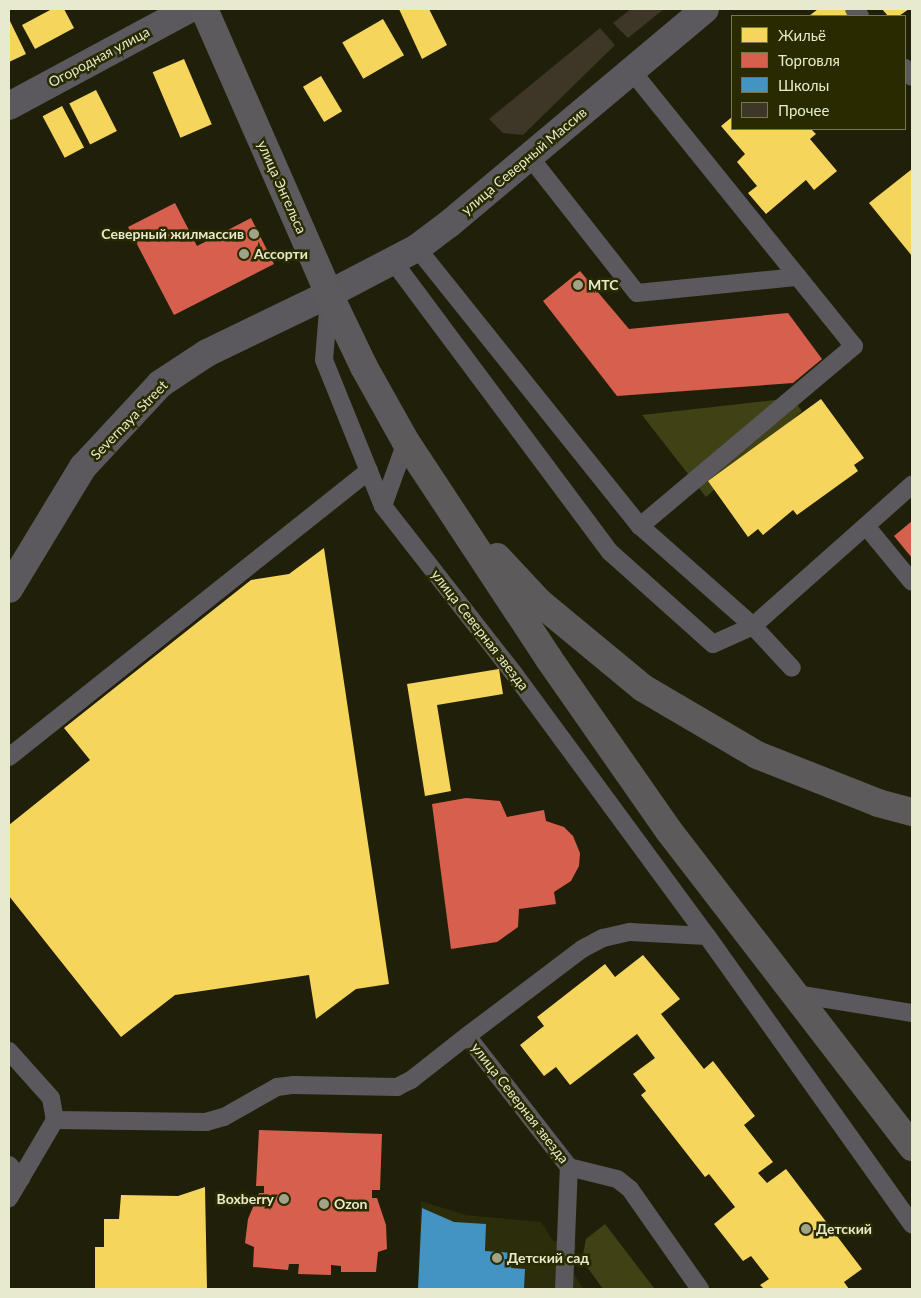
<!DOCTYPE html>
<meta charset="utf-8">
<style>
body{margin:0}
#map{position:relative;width:921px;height:1298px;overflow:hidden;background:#20200a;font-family:Lato,sans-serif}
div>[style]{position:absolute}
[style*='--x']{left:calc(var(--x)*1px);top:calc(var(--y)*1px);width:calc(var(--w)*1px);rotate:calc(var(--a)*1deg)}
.built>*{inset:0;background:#2c2d0b}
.green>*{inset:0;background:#404215}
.homes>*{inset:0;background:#f6d55c;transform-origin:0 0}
.shops>*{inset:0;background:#d6604d}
.schools>*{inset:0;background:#4393c3}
.building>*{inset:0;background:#3e3626}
.service>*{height:18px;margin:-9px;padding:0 9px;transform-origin:9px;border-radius:9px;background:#5b595d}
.minor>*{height:28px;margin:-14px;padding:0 14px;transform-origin:14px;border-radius:14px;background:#5b595d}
.tertiary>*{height:28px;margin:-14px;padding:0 14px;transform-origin:14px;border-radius:14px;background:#5b595d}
.secondary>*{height:28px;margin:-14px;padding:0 14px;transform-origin:14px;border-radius:14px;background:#5c5a5c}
.trunk>*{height:28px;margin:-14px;padding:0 14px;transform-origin:14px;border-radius:14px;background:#5c5a5a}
.dots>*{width:14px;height:14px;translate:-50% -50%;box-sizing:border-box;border:2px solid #292a00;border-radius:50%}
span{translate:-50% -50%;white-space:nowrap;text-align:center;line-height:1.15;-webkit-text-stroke:5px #292a00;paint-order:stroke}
.street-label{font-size:14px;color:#e7eacc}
.poi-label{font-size:14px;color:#e7eacc;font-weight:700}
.right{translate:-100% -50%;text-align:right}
.left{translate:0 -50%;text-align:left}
.frame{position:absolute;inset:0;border:10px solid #e7eacc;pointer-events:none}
.legend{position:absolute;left:731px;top:15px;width:175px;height:115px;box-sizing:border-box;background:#292a00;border:1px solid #757752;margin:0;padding:6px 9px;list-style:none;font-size:15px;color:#e7eacc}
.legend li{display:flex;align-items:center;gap:10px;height:25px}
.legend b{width:25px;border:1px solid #757752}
</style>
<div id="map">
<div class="built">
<i style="clip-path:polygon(421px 1201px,465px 1215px,541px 1222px,553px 1241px,576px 1243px,573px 1272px,583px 1289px,418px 1289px)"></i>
</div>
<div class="green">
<i style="clip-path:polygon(792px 398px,802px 411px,706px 497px,642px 415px)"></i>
<i style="clip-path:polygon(605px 1224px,654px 1288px,652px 1289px,603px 1289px,582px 1260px,586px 1239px)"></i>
</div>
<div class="homes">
<i style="clip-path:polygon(52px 9px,64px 9px,74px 28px,35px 49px,22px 25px)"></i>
<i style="clip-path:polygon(399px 9px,429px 9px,447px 45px,422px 59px)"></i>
<i style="clip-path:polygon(818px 9px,846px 9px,853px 16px,809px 16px)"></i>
<i style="clip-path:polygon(882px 9px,909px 9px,899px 16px,888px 16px)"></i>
<i style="clip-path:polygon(9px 19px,26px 54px,9px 62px)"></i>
<i style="left:383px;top:19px;width:42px;height:47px;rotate:60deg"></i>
<i style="left:184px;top:59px;width:71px;height:34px;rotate:67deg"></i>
<i style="left:321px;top:76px;width:41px;height:21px;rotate:59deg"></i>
<i style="left:96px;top:90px;width:46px;height:30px;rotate:63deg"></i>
<i style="left:62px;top:106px;width:47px;height:22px;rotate:62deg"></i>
<i style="clip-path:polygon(732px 117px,732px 129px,811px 129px,816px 134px,810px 139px,837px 171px,814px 190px,806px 180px,766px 214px,748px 193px,757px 186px,737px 162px,745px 154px,721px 126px)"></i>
<i style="clip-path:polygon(912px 169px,912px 256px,869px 203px)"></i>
<i style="clip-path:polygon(821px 399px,864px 458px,854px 465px,858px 471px,797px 515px,793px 510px,763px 535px,758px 529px,748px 537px,708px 481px)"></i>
<i style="clip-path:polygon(324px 548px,389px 984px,356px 989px,316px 1019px,309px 975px,175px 995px,121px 1037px,9px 896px,9px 825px,90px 760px,64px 728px,251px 580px,289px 574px)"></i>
<i style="clip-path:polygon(499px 669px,503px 694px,437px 705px,451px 791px,425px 796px,407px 684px)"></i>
<i style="clip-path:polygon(643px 955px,680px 999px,661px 1014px,704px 1069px,713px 1061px,755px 1116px,744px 1125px,773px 1162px,758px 1173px,767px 1183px,786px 1169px,862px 1269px,844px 1282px,849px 1289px,764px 1289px,760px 1285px,769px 1279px,751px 1256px,743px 1261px,714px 1224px,735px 1207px,709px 1174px,705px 1177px,641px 1095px,646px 1091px,633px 1074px,655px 1058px,637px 1034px,570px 1085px,556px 1067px,544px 1076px,520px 1045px,544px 1026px,537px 1017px,605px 964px,615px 977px)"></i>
<i style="clip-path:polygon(205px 1187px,207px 1289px,95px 1289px,95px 1247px,104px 1247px,104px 1219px,119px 1219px,121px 1195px,178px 1196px)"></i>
</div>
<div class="shops">
<i style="clip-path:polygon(175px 203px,197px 246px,251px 218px,274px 264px,174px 315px,128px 227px)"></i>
<i style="clip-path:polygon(580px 271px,629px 329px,788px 313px,822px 359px,793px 383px,617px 396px,543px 301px)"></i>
<i style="clip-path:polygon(912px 521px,912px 558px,894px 536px)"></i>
<i style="clip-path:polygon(466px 798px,500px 801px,507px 817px,544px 810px,546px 821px,564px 827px,573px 836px,580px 853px,579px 866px,571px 881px,554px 892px,556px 904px,519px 909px,518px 927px,497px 942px,451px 949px,432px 804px)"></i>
<i style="clip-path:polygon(259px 1130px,382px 1134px,380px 1190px,372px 1190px,372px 1198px,377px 1198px,386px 1225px,387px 1249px,378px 1252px,376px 1272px,341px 1272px,341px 1266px,331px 1265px,331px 1275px,298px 1274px,299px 1264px,289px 1264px,288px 1270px,253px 1267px,254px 1247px,245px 1243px,248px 1219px,259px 1193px,264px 1193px,264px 1186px,256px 1186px)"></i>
</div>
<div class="schools">
<i style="clip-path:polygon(422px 1208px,454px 1222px,486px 1224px,485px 1251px,512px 1253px,511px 1268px,525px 1269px,524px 1289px,418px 1289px)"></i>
</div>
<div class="building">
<i style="clip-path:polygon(631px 9px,664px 9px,628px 38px,613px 23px)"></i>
<i style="clip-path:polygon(600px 28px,615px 45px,523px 135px,503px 133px,489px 119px)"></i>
</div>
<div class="service">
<i style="--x:854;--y:9;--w:9;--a:49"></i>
<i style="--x:905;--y:68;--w:11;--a:52"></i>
<i style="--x:631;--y:70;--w:355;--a:51.1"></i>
<i style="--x:854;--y:346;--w:280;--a:139.9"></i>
<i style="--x:529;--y:156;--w:174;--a:51.8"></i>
<i style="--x:637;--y:293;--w:162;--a:-5.7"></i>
<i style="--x:417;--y:248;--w:356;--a:51.3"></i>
<i style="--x:640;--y:526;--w:151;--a:41.5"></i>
<i style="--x:753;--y:626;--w:213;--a:-41.6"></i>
<i style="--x:393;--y:261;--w:363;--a:53.3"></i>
<i style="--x:610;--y:552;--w:138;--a:41.8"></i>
<i style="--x:713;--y:644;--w:44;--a:-24.2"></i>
<i style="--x:753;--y:626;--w:57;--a:47.1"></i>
<i style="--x:329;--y:297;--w:63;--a:94.5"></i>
<i style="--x:324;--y:360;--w:157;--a:68"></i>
<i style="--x:383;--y:506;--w:214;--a:52"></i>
<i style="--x:515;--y:675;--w:324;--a:53.7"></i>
<i style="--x:707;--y:936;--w:354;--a:54.6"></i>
<i style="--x:383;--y:506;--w:68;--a:-70.2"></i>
<i style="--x:866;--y:526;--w:72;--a:50.6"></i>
<i style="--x:9;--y:757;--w:460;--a:-38.5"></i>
<i style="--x:796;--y:994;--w:118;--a:9.3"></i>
<i style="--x:9;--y:1051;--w:63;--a:48.2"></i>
<i style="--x:51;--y:1098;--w:22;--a:80"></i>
<i style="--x:55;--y:1120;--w:91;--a:120.5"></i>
<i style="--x:55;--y:1120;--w:151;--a:0.8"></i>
<i style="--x:206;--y:1122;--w:19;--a:-16"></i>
<i style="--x:224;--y:1117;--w:61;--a:-29.5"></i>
<i style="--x:277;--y:1087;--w:17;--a:-7"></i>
<i style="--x:294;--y:1085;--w:103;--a:1.1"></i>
<i style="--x:397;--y:1087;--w:16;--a:-27"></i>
<i style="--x:411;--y:1080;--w:71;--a:-38.2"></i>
<i style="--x:9;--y:1165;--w:18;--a:47"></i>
<i style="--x:564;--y:1289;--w:122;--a:-87.7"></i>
<i style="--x:700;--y:1289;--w:122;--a:-125"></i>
<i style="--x:630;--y:1189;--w:16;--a:-142"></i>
<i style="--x:617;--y:1179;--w:49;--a:-166"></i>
<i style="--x:569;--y:1167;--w:166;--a:-127.9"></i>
<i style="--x:467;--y:1036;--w:144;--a:-37.1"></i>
<i style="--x:582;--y:949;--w:24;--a:-28"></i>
<i style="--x:603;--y:938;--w:28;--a:-13"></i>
<i style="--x:630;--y:932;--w:77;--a:3"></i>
</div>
<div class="minor">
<i style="--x:9;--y:106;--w:204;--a:-28.3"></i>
<i style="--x:9;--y:589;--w:143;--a:-58.8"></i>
<i style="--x:83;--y:467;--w:113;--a:-47.1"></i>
<i style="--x:160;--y:384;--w:56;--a:-33.4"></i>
<i style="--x:207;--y:353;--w:136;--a:-25.8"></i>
</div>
<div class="tertiary">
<i style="--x:329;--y:294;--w:99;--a:-27.6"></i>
<i style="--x:417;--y:248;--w:40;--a:-37"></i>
<i style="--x:449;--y:224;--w:334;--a:-40"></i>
</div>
<div class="secondary">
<i style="--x:204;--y:9;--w:311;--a:66.3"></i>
<i style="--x:329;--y:294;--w:81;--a:64.4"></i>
<i style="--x:364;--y:367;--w:86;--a:60.8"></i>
</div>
<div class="trunk">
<i style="--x:406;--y:442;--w:260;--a:56.6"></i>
<i style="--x:549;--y:659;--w:210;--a:55.1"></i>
<i style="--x:669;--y:831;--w:399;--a:52.4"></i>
<i style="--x:497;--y:557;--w:62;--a:47"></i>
<i style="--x:539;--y:602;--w:135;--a:39.6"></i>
<i style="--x:643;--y:688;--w:132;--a:30.4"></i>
<i style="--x:757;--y:755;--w:130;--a:21.6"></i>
<i style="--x:878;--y:803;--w:35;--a:15"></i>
</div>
<div class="dots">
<i style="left:254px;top:234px;background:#a1a388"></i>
<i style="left:244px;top:254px;background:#a1a388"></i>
<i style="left:578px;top:285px;background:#a1a388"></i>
<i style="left:284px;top:1199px;background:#a1a388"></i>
<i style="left:324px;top:1204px;background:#a1a388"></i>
<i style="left:806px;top:1229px;background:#a1a388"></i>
<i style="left:497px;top:1258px;background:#a1a388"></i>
</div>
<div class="street-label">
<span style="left:99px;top:57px;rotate:-28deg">Огородная улица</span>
<span style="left:524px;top:161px;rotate:-40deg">улица Северный Массив</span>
<span style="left:282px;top:187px;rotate:66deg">улица Энгельса</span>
<span style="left:129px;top:420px;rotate:-46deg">Severnaya Street</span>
<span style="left:480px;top:630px;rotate:52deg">улица Северная звезда</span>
<span style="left:520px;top:1103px;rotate:52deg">улица Северная звезда</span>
</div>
<div class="poi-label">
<span class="right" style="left:244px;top:234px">Северный жилмассив</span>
<span class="left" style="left:254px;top:254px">Ассорти</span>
<span class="left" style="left:588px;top:285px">МТС</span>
<span class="right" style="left:274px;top:1199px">Boxberry</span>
<span class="left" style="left:334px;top:1204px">Ozon</span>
<span class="left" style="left:816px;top:1229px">Детский</span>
<span class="left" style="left:507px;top:1258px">Детский сад</span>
</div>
<div class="frame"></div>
<ul class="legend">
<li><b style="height:14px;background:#f6d55c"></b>Жильё</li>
<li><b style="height:14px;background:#d6604d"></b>Торговля</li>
<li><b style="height:14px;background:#4393c3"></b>Школы</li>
<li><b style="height:14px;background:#3e3626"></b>Прочее</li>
</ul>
</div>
